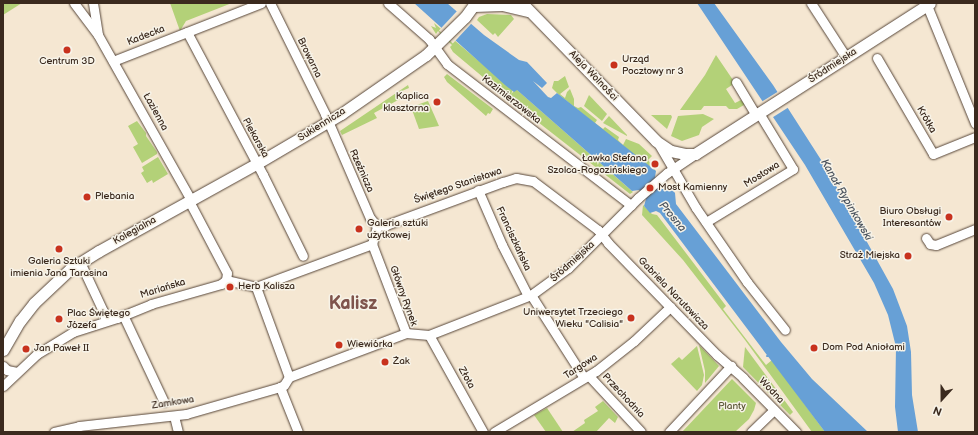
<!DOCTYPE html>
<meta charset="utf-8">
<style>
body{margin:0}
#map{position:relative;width:978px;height:435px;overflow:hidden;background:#f5e7d2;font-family:"Balsamiq Sans",sans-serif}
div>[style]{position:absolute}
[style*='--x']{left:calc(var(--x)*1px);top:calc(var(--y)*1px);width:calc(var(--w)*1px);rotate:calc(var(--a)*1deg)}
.green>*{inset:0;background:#b3d178}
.water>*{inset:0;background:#67a0d6}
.pier>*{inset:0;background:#f5e7d2;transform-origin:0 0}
.stream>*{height:2.5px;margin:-1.25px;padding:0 1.25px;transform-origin:1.25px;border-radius:1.25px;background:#67a0d6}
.roads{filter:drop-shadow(0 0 1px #574639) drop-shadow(0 0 1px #574639)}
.minor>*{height:9px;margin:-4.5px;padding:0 4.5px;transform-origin:4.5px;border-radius:4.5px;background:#fff}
.tertiary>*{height:11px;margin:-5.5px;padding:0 5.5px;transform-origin:5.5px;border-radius:5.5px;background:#fff}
.dots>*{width:11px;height:11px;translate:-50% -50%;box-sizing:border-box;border:2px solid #f7f3e8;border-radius:50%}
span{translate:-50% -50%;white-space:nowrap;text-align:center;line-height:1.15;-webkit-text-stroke:3px #f7f3e8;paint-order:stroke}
.street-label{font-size:10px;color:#3b2a1e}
.poi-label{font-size:10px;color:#3b2a1e}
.left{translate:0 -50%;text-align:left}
.right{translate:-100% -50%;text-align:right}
.park-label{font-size:10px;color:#595434}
.water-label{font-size:11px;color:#4a535e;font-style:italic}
.town-label{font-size:18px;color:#7f544c;font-weight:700}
.frame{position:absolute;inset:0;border:4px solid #3b2a1e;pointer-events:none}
.north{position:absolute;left:922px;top:379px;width:40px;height:40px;-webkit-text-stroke:3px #f7f3e8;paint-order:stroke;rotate:201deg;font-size:11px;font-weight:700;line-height:16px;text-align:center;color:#3b2a1e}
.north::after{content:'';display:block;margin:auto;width:14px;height:18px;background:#3b2a1e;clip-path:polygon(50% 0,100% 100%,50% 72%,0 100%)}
</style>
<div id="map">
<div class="green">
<i style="clip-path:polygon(3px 3px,22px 3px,3px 15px)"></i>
<i style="clip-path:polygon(170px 3px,232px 3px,186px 21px,180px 31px)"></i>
<i style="clip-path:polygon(487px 14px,511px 15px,514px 19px,498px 37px,495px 33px,493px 35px,477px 20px,479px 17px)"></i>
<i style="clip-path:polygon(434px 23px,513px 90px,511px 94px,516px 89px,633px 192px,630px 194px,520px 108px,453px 52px,450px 47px,452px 45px,438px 31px,436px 34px,431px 26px,436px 28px)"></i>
<i style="clip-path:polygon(716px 55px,735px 83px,726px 89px,735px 103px,741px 100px,744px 103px,744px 105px,737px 109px,729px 109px,726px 106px,704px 106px,701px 110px,680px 110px,705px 75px)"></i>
<i style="clip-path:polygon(447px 74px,493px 109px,490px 114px,488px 113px,486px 116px,447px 82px,444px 77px)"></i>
<i style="clip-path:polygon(565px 76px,569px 87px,560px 94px,565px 98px,567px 92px,570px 89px,574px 99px,574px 106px,578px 108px,581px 107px,597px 120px,595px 123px,603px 129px,605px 127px,619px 137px,618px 140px,623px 145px,626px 139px,639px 144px,652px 156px,648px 160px,656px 171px,622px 146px,557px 93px,552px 88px,554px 81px,558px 81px)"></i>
<i style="clip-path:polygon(408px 85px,409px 88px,397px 93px,400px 99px,374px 113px,377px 118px,342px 135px,340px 131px)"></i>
<i style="clip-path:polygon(589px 95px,607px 114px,602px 121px,584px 106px)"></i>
<i style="clip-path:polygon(428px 101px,439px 126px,419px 129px,411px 107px)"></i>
<i style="clip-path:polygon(703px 114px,714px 119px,702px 127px,699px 135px,682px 141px,671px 136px,678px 116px)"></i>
<i style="clip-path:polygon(651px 115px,671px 115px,672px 117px,667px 129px)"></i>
<i style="clip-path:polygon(609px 116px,627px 135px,627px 136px,603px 123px)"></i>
<i style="clip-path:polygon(137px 121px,146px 133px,146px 136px,157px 152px,157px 154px,142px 163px,133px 147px,138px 144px,128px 126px)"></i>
<i style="clip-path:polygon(158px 157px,168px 174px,153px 183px,152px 180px,147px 183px,141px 173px,144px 171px,142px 167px)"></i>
<i style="clip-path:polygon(643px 205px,652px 214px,657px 215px,692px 261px,726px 306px,723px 309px,766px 365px,772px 360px,825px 432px,812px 432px,745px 340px,683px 260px,642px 215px)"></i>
<i style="clip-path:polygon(699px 345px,719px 366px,705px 383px,705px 371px)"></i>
<i style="clip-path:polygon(697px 346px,704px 375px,702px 385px,697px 391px,671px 364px,679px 357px,682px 360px)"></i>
<i style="clip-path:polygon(745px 347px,793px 412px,790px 415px,743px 367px)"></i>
<i style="clip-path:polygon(732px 379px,756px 403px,754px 410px,749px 419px,735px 432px,682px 432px)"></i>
<i style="clip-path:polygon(603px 401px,618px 417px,615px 423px,609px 418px,596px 432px,572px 432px,585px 423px,584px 420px,598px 411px,595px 407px)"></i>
<i style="clip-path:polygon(547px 408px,563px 432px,546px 432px,534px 415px)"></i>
</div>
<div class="water">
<i style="clip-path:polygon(414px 3px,447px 3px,484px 35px,519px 60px,527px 62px,547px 83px,542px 88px,533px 81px,548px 97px,551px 98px,557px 93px,656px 171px,655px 177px,662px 186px,668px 185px,675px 193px,676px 204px,781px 342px,812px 379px,868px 432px,825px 432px,660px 213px,656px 211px,650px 213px,644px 206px,646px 199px,639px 190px,632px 191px,517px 90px,514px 92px,505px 85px)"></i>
<i style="clip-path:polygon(697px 3px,714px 3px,773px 85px,825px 166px,893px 289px,907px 326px,911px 352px,912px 395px,918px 432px,898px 432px,895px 407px,896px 347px,888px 315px,874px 283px,805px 165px)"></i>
</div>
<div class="pier">
<i style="left:458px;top:10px;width:19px;height:28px;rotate:43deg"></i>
<i style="left:779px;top:91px;width:19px;height:22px;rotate:58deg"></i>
</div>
<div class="stream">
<i style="--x:767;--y:356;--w:2;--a:0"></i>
</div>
<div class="roads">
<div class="minor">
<i style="--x:74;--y:3;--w:40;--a:53"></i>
<i style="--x:98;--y:35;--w:189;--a:60.6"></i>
<i style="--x:93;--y:3;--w:30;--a:81"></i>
<i style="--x:270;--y:3;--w:124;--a:63.6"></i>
<i style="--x:325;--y:114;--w:113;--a:66.6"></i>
<i style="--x:370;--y:218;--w:11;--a:49"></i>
<i style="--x:388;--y:3;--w:55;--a:41.3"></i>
<i style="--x:429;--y:39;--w:31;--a:54"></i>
<i style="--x:447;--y:64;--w:232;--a:37.5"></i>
<i style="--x:811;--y:3;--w:64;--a:57.1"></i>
<i style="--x:926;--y:3;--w:130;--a:67.8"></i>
<i style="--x:187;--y:32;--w:162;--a:62"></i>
<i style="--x:263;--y:175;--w:90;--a:63.7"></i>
<i style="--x:877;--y:58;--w:111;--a:59.7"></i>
<i style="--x:933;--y:154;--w:45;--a:-22"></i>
<i style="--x:113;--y:61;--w:159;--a:-21.4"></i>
<i style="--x:736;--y:82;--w:39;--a:59"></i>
<i style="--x:658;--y:143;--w:75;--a:59.7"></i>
<i style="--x:696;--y:208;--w:90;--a:55.4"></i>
<i style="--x:747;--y:282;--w:61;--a:51.6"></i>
<i style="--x:478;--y:190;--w:60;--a:66.4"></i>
<i style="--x:502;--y:245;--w:57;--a:63"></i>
<i style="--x:189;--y:201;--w:81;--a:62.2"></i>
<i style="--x:227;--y:273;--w:7;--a:98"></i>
<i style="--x:706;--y:222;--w:102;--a:-31.3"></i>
<i style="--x:793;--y:169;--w:66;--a:-121.3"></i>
<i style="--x:377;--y:226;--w:9;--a:-6"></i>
<i style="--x:386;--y:225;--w:125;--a:-20.2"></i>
<i style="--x:503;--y:182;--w:14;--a:-17"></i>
<i style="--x:516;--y:178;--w:17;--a:10"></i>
<i style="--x:533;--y:181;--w:81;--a:37"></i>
<i style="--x:598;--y:230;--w:16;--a:52"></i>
<i style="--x:608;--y:243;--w:156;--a:45.8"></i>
<i style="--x:717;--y:355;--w:35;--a:41"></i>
<i style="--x:743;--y:378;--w:76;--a:45.5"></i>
<i style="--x:926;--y:238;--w:7;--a:56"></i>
<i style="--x:930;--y:244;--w:6;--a:9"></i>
<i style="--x:936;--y:245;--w:42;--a:-22.3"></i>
<i style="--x:372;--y:244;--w:95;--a:69.1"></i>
<i style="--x:372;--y:244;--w:19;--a:-74"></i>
<i style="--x:80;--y:262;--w:54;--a:64.9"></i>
<i style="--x:103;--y:311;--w:10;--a:73"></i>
<i style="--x:226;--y:280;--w:31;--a:13"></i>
<i style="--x:256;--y:287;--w:124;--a:-20.3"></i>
<i style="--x:256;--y:287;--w:96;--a:69.9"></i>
<i style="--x:531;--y:295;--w:98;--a:57.4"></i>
<i style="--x:123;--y:315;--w:96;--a:64.8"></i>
<i style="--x:429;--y:335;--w:111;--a:60.9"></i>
<i style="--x:3;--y:366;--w:6;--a:45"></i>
<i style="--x:7;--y:370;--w:10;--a:11"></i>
<i style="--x:589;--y:376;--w:76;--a:47.1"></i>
<i style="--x:289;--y:377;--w:125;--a:-20.6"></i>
<i style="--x:406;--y:333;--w:23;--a:5"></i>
<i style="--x:429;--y:335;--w:110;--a:-21.4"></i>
<i style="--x:531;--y:295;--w:46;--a:-36.1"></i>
<i style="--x:568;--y:268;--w:99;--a:-45"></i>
<i style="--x:638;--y:198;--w:38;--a:-41"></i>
<i style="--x:667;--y:173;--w:34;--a:-34"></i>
<i style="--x:3;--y:386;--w:47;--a:-43.3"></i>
<i style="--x:37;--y:354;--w:42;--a:-31.4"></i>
<i style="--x:73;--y:332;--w:46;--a:-17.7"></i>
<i style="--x:117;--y:318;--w:37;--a:-22"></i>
<i style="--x:151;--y:304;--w:73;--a:-15.9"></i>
<i style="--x:221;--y:284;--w:6;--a:-39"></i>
<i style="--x:280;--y:387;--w:48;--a:68.2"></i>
<i style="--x:174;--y:416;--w:16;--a:76"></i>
<i style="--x:54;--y:432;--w:26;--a:-13"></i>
<i style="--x:79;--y:426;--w:108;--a:-6.4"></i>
<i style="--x:186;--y:414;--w:98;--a:-16"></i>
<i style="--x:280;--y:387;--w:4;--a:-27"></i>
<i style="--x:284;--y:385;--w:9;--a:-58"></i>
<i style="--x:494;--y:432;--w:119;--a:-30.9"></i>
<i style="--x:596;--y:371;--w:48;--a:-38.3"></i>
<i style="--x:634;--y:341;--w:50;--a:-43.4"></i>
<i style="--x:669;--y:432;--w:91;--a:-46.8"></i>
<i style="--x:751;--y:432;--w:32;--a:-44"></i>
</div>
<div class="tertiary">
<i style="--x:522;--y:3;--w:192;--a:45.8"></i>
<i style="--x:656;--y:141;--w:18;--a:34"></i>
<i style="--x:671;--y:151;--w:14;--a:12"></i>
<i style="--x:685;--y:154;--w:10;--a:0"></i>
<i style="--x:695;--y:154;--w:279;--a:-32.7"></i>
<i style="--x:474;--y:6;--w:28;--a:-2"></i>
<i style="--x:502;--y:5;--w:27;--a:13"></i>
<i style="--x:3;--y:350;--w:34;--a:-60"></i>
<i style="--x:20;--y:321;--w:23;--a:-52"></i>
<i style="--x:34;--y:303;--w:50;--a:-43.4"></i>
<i style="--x:70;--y:269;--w:34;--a:-32"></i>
<i style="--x:99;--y:251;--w:179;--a:-29"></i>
<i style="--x:256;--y:164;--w:99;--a:-30.5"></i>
<i style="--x:341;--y:114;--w:103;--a:-34.8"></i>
<i style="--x:426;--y:55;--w:54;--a:-44.3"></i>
<i style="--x:465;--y:17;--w:17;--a:-54"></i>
</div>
</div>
<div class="dots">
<i style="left:67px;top:50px;background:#c8321e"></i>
<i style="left:614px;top:65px;background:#c8321e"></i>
<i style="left:437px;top:102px;background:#c8321e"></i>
<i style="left:655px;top:164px;background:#c8321e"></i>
<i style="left:650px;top:188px;background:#c8321e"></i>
<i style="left:87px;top:197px;background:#c8321e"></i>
<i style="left:949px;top:217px;background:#c8321e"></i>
<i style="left:359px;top:229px;background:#c8321e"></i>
<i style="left:59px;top:249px;background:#c8321e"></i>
<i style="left:908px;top:256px;background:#c8321e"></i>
<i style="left:230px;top:287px;background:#c8321e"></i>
<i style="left:631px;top:318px;background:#c8321e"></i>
<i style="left:59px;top:319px;background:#c8321e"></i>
<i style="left:339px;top:345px;background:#c8321e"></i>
<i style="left:814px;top:348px;background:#c8321e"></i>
<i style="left:26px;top:349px;background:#c8321e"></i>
<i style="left:385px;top:362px;background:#c8321e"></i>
</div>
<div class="street-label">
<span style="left:146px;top:36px;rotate:-21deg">Kadecka</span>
<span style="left:309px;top:58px;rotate:64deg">Browarna</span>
<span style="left:833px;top:66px;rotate:-33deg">Śródmiejska</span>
<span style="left:593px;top:76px;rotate:46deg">Aleja Wolności</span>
<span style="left:511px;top:100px;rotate:38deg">Kazimierzowska</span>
<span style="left:155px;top:112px;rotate:61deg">Łazienna</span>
<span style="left:926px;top:120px;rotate:60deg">Krótka</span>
<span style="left:322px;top:125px;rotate:-32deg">Sukiennicza</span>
<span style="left:255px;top:138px;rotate:61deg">Piekarska</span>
<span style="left:361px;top:171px;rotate:66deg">Rzeźnicza</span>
<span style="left:762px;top:175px;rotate:-32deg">Mostowa</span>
<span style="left:458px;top:186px;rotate:-19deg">Świętego Stanisława</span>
<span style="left:135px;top:231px;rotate:-29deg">Kolegialna</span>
<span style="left:513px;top:239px;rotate:65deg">Franciszkańska</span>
<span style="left:573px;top:262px;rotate:-42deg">Śródmiejska</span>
<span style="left:163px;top:289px;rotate:-17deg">Mariańska</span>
<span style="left:673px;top:294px;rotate:46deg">Gabriela Narutowicza</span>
<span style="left:403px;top:296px;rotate:70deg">Główny Rynek</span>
<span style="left:581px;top:367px;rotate:-33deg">Targowa</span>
<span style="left:466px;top:378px;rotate:61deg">Złota</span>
<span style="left:771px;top:391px;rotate:46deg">Wodna</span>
<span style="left:623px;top:396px;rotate:47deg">Przechodnia</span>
<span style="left:173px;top:403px;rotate:-9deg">Zamkowa</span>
</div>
<div class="poi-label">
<span class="left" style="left:622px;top:65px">Urząd<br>Pocztowy nr 3</span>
<span style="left:67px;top:62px">Centrum 3D</span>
<span class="right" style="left:429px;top:102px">Kaplica<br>klasztorna</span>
<span class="right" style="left:647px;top:164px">Ławka Stefana<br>Szolca-Rogozińskiego</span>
<span class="left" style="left:658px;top:188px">Most Kamienny</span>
<span class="left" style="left:95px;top:197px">Plebania</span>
<span class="right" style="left:941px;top:217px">Biuro Obsługi<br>Interesantów</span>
<span class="left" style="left:367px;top:229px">Galeria sztuki<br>użytkowej</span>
<span class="right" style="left:900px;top:256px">Straż Miejska</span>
<span style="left:59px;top:267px">Galeria Sztuki<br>imienia Jana Tarasina</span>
<span class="left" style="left:238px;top:287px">Herb Kalisza</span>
<span class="right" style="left:623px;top:318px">Uniwersytet Trzeciego<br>Wieku "Calisia"</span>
<span class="left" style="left:67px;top:319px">Plac Świętego<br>Józefa</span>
<span class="left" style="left:347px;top:345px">Wiewiórka</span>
<span class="left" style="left:822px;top:348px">Dom Pod Aniołami</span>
<span class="left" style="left:34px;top:349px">Jan Paweł II</span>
<span class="left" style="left:393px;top:362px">Żak</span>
</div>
<div class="park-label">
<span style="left:732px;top:407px">Planty</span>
</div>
<div class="water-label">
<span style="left:846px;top:200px;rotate:60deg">Kanał Rypinkowski</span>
<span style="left:672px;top:217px;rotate:50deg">Prosna</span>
</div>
<div class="town-label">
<span style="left:353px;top:304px">Kalisz</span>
</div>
<div class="frame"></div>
<div class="north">N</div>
</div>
